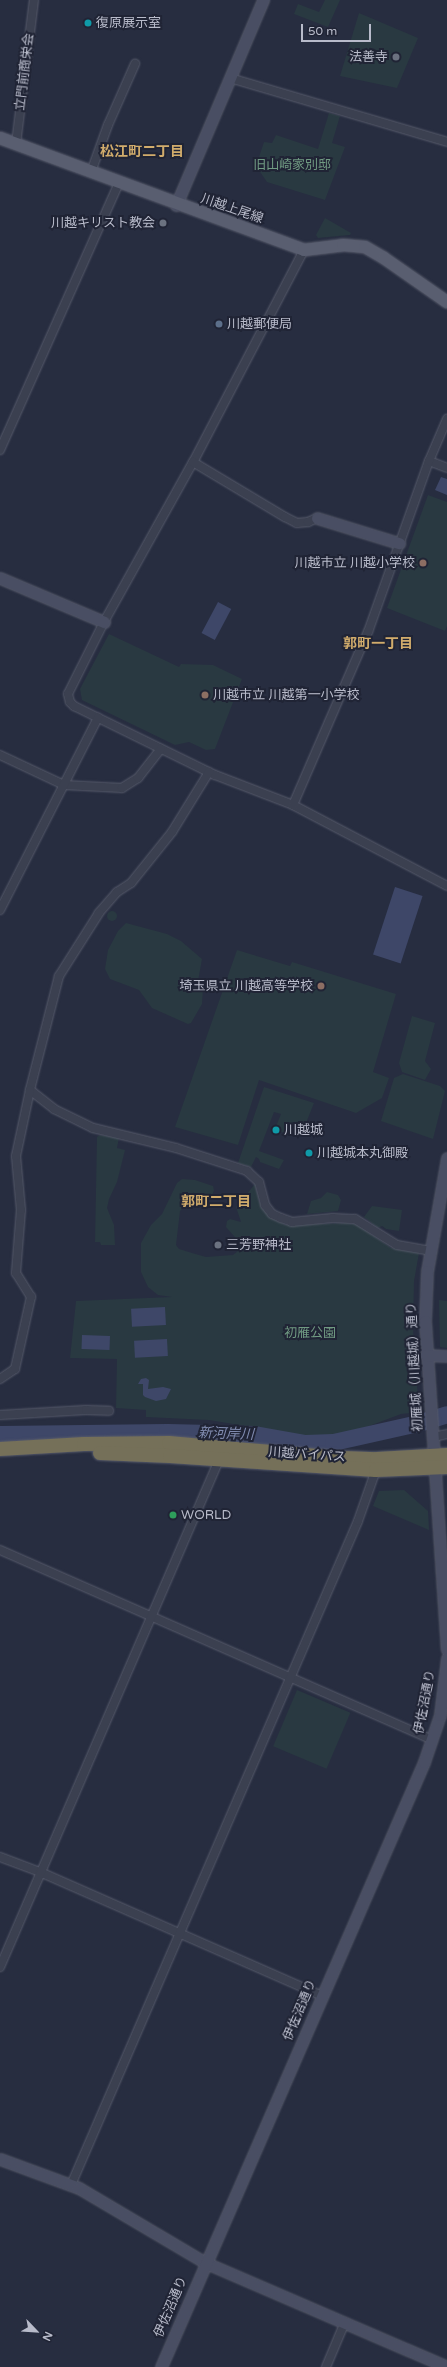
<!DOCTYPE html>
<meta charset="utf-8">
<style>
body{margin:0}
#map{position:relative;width:447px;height:2367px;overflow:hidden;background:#272d40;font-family:"Varela Round","Noto Sans JP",sans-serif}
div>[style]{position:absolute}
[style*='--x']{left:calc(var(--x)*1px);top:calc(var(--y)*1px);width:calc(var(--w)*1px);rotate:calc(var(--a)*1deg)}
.green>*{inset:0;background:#293941;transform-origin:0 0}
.round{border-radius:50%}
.water>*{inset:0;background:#3e4768;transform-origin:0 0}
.river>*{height:17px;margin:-8.5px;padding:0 8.5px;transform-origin:8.5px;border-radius:8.5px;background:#3e4768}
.roads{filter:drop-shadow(0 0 1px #565a6a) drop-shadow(0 0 1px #565a6a)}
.street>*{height:8px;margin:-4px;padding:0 4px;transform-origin:4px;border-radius:4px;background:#3b4050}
.secondary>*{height:11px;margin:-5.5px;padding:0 5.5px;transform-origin:5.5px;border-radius:5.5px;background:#494e63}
.primary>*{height:12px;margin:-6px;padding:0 6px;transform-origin:6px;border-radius:6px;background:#595e70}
.highway>*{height:14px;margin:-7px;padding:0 7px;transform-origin:7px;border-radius:7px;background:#757059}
.dots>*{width:11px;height:11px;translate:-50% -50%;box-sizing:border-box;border:2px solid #202435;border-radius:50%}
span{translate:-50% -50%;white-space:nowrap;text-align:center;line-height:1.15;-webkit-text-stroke:4px #202435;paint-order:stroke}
.poi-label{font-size:13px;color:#b8bbca}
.left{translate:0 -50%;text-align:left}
.right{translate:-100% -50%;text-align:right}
.street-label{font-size:13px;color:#b8bbca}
.park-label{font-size:13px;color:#709a82}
.neighbourhood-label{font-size:14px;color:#d1ac6c;font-weight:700}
.water-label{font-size:14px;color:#818cb0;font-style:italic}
.north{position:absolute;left:16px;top:2311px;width:40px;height:40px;-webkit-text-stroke:3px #202435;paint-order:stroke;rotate:115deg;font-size:11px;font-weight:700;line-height:16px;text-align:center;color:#b8bbca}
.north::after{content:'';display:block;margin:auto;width:14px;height:18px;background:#b8bbca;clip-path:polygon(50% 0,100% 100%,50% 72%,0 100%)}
.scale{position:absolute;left:301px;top:24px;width:70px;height:18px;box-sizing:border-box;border:2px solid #b8bbca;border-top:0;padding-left:5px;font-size:12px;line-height:14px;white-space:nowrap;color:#b8bbca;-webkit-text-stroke:3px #202435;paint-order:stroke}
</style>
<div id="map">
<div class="green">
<i style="clip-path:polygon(325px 0,340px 0,328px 27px,294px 14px,298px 4px,319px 12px)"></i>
<i style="clip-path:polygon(359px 13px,418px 38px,397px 88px,340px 76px)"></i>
<i style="clip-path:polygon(329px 113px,340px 116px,332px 143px,345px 147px,325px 200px,267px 182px,256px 166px,264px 142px,272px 143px,276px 135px,318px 149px)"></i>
<i style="clip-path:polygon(325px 218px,351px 233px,350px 235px,318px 238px,316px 235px)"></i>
<i style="clip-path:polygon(428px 495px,447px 502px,447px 626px,445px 631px,387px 608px)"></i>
<i style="clip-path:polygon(109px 634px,179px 667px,181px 664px,213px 665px,242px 679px,215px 749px,206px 750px,189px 742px,175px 745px,82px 700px,80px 689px)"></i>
<i class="round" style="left:107px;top:911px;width:10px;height:10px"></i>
<i style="clip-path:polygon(126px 923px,167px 934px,181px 941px,202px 959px,198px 981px,203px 989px,202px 1004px,191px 1023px,188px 1024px,152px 1008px,139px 990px,110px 979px,105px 969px,108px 950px,118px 931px)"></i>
<i style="clip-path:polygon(237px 950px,290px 966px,292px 962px,396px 994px,373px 1072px,389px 1078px,382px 1098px,356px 1113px,259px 1080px,238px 1145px,175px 1127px)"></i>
<i style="clip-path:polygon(412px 1016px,435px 1023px,425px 1061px,431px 1069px,425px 1080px,402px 1072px,399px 1063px)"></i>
<i style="clip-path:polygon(403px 1074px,440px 1086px,445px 1091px,433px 1139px,381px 1121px,394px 1078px)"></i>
<i style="clip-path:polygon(264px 1087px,314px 1103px,304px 1128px,291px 1123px,287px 1134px,275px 1129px,281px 1114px,274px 1112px,259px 1151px,284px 1160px,279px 1169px,260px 1162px,259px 1159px,256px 1157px,251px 1167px,238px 1163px)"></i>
<i style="clip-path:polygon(100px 1135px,119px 1138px,117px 1148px,125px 1150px,117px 1182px,109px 1199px,107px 1208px,114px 1225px,115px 1245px,101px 1245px,100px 1242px,95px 1242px,97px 1137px)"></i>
<i style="clip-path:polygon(182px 1179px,195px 1180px,213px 1186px,214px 1190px,212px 1196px,205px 1198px,191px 1199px,180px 1211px,176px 1245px,179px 1249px,192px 1253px,206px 1257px,233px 1255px,238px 1251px,241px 1244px,226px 1227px,227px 1221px,230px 1219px,241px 1222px,236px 1207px,255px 1184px,259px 1201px,265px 1211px,273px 1219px,286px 1225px,348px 1223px,358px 1225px,391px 1248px,419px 1253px,414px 1281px,413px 1329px,419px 1412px,401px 1414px,361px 1429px,322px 1438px,295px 1437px,282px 1432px,209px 1420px,146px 1417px,146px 1410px,116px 1408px,117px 1359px,70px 1358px,76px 1301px,172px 1297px,158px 1295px,148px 1287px,141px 1272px,141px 1243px,151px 1225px,162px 1214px,177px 1183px)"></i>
<i style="clip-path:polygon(327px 1192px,338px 1195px,341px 1200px,338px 1211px,307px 1214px,311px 1201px,321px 1198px)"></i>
<i style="clip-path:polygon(372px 1206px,402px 1210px,399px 1231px,386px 1229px,382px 1226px,378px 1228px,364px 1217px)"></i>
<i style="clip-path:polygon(439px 1300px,447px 1301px,447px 1348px,440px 1347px)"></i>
<i style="clip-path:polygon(404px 1490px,428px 1511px,429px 1530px,373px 1506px,379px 1491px)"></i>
<i style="left:297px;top:1690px;width:58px;height:61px;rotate:23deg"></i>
</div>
<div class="water">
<i style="clip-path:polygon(441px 477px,447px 479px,447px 495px,435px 490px)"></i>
<i style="left:218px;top:602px;width:15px;height:35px;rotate:28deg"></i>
<i style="left:395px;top:887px;width:29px;height:71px;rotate:18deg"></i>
<i style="left:165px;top:1307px;width:18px;height:34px;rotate:87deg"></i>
<i style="left:82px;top:1335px;width:28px;height:14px;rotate:2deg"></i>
<i style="left:167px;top:1339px;width:17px;height:33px;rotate:87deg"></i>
<i style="clip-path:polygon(146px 1378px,149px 1380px,148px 1389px,163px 1387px,171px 1389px,166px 1399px,156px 1401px,145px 1397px,143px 1395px,143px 1384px,138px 1384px,141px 1379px)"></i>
</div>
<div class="river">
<i style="--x:0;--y:1434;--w:167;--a:-0.7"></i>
<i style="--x:167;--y:1432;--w:86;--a:1.3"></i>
<i style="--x:253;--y:1434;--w:53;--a:9.8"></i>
<i style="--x:305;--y:1443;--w:28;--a:-2"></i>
<i style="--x:333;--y:1442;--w:87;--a:-12.6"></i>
<i style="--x:418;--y:1423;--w:30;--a:-17"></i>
</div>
<div class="roads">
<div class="street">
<i style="--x:230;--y:78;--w:226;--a:16.4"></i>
<i style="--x:16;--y:144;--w:145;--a:-82.9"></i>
<i style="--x:91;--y:172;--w:50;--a:-70.1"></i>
<i style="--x:108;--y:125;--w:67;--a:-66.1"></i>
<i style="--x:304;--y:250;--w:239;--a:117.6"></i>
<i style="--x:193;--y:462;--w:183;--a:119.1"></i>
<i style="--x:104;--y:622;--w:80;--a:116.6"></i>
<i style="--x:68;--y:694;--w:8;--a:76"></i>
<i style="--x:70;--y:702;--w:6;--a:45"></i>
<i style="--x:74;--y:706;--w:157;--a:26.1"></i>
<i style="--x:215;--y:775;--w:84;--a:21"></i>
<i style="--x:293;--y:805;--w:174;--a:27.7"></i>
<i style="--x:0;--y:450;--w:292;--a:-66"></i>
<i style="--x:429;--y:461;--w:19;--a:21"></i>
<i style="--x:193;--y:462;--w:107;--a:30.9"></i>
<i style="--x:285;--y:517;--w:13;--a:27"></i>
<i style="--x:297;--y:523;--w:11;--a:-5"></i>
<i style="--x:308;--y:522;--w:10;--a:-24"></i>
<i style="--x:0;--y:755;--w:71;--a:25.1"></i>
<i style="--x:64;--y:785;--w:58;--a:3"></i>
<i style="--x:122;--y:788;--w:19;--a:-32"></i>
<i style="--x:138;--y:778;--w:37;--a:-52"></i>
<i style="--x:209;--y:772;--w:70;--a:121.7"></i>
<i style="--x:172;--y:832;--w:65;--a:128.8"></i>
<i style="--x:131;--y:883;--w:17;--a:147"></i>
<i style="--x:117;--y:892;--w:28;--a:131"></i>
<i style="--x:99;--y:913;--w:75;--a:122.4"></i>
<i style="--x:59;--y:976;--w:118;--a:104.3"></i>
<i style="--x:30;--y:1090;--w:31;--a:38"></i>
<i style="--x:54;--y:1109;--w:43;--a:26"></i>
<i style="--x:93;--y:1128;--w:85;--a:13.5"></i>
<i style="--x:176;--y:1148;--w:75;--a:17.9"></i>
<i style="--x:247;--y:1171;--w:16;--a:43"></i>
<i style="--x:259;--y:1182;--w:24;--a:75"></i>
<i style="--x:265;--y:1205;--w:11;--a:52"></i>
<i style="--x:272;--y:1214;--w:10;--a:24"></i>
<i style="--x:281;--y:1218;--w:12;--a:20"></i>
<i style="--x:292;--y:1222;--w:41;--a:-5.6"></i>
<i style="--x:333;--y:1218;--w:22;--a:3"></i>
<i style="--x:355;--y:1219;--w:49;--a:31.8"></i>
<i style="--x:397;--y:1245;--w:34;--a:10"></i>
<i style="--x:293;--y:805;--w:189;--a:-66.6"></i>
<i style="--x:368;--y:632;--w:182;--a:-70.4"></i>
<i style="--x:429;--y:461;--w:46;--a:-66.8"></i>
<i style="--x:0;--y:910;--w:216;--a:-63"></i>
<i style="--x:0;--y:1379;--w:18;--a:-34"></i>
<i style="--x:15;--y:1369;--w:74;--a:-77.5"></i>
<i style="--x:31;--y:1297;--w:28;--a:-122"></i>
<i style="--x:16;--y:1273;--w:63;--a:-85.5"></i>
<i style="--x:21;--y:1210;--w:54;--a:-95.3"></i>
<i style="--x:16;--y:1156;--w:67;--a:-78"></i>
<i style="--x:0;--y:1415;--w:86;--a:-3.3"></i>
<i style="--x:86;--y:1410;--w:23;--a:2"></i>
<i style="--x:433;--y:1437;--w:14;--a:-12"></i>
<i style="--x:0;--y:1550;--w:472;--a:23.7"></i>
<i style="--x:0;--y:1857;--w:43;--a:20.6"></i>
<i style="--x:40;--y:1872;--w:308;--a:23.7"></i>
<i style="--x:0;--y:1967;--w:552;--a:-66.64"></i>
<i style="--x:71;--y:2185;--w:723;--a:-66.62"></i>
<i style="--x:358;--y:1521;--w:54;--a:-70.6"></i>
<i style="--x:326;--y:2367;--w:49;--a:-67.1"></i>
</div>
<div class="secondary">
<i style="--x:176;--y:205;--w:223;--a:-67"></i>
<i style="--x:317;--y:518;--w:86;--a:17"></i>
<i style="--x:0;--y:578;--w:113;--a:22.9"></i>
<i style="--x:447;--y:1158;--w:115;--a:100"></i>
<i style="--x:427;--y:1271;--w:50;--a:92.3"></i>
<i style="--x:425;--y:1321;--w:329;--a:86.2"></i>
<i style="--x:426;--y:1355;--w:21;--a:3"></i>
<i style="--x:0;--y:2159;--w:84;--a:20.2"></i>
<i style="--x:79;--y:2188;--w:147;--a:30.6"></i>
<i style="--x:206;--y:2263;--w:262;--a:23.3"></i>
<i style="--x:161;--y:2367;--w:660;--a:-66.5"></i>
<i style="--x:424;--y:1762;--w:50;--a:-71.2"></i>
<i style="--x:440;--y:1715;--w:57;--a:-83"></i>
</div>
<div class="primary">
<i style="--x:0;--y:138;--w:324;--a:20.2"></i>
<i style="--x:304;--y:250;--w:39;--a:-7"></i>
<i style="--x:343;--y:245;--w:22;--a:5"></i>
<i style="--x:365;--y:247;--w:22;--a:30"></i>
<i style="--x:384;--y:258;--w:77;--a:34.9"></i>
</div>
<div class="highway">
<i style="--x:0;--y:1449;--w:84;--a:-3.4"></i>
<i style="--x:84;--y:1444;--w:85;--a:-0.7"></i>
<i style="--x:169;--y:1443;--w:174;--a:5"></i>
<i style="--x:342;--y:1458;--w:35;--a:2"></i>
<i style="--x:377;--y:1459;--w:70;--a:-3.3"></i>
<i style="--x:100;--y:1453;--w:70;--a:2.5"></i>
<i style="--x:170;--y:1456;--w:206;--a:3.9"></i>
<i style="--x:376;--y:1470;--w:71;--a:-2.4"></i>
</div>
</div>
<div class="dots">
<i style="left:88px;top:23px;background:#0f9aa8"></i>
<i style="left:396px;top:57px;background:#6b7280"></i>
<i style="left:163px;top:223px;background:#6b7280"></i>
<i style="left:219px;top:324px;background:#5c6f8a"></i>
<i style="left:423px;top:563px;background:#8d6e63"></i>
<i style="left:205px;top:695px;background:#8d6e63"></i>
<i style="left:321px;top:986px;background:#8d6e63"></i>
<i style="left:276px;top:1130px;background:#0f9aa8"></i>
<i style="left:309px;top:1153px;background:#0f9aa8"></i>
<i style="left:218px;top:1245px;background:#6b7280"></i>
<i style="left:173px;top:1515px;background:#2e9e5b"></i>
</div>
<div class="poi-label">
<span class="left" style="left:96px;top:23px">復原展示室</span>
<span class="right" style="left:388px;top:57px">法善寺</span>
<span class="right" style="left:155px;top:223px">川越キリスト教会</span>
<span class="left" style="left:227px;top:324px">川越郵便局</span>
<span class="right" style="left:415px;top:563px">川越市立 川越小学校</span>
<span class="left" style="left:213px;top:695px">川越市立 川越第一小学校</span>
<span class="right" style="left:313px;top:986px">埼玉県立 川越高等学校</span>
<span class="left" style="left:284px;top:1130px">川越城</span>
<span class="left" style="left:317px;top:1153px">川越城本丸御殿</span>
<span class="left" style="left:226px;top:1245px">三芳野神社</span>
<span class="left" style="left:181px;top:1515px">WORLD</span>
</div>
<div class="street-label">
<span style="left:25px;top:72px;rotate:-83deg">立門前商栄会</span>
<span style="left:232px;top:209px;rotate:19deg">川越上尾線</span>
<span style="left:415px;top:1367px;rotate:-93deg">初雁城（川越城）通り</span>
<span style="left:307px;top:1455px;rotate:4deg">川越バイパス</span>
<span style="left:425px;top:1702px;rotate:-79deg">伊佐沼通り</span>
<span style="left:300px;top:2010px;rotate:-67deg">伊佐沼通り</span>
<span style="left:171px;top:2307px;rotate:-67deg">伊佐沼通り</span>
</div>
<div class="park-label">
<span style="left:292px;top:165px">旧山崎家別邸</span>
<span style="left:310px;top:1333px">初雁公園</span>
</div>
<div class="neighbourhood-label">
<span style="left:142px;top:152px">松江町二丁目</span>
<span style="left:378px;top:644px">郭町一丁目</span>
<span style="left:216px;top:1202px">郭町二丁目</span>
</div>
<div class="water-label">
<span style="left:226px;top:1434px;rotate:2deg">新河岸川</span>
</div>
<div class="north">N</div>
<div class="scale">50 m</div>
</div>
